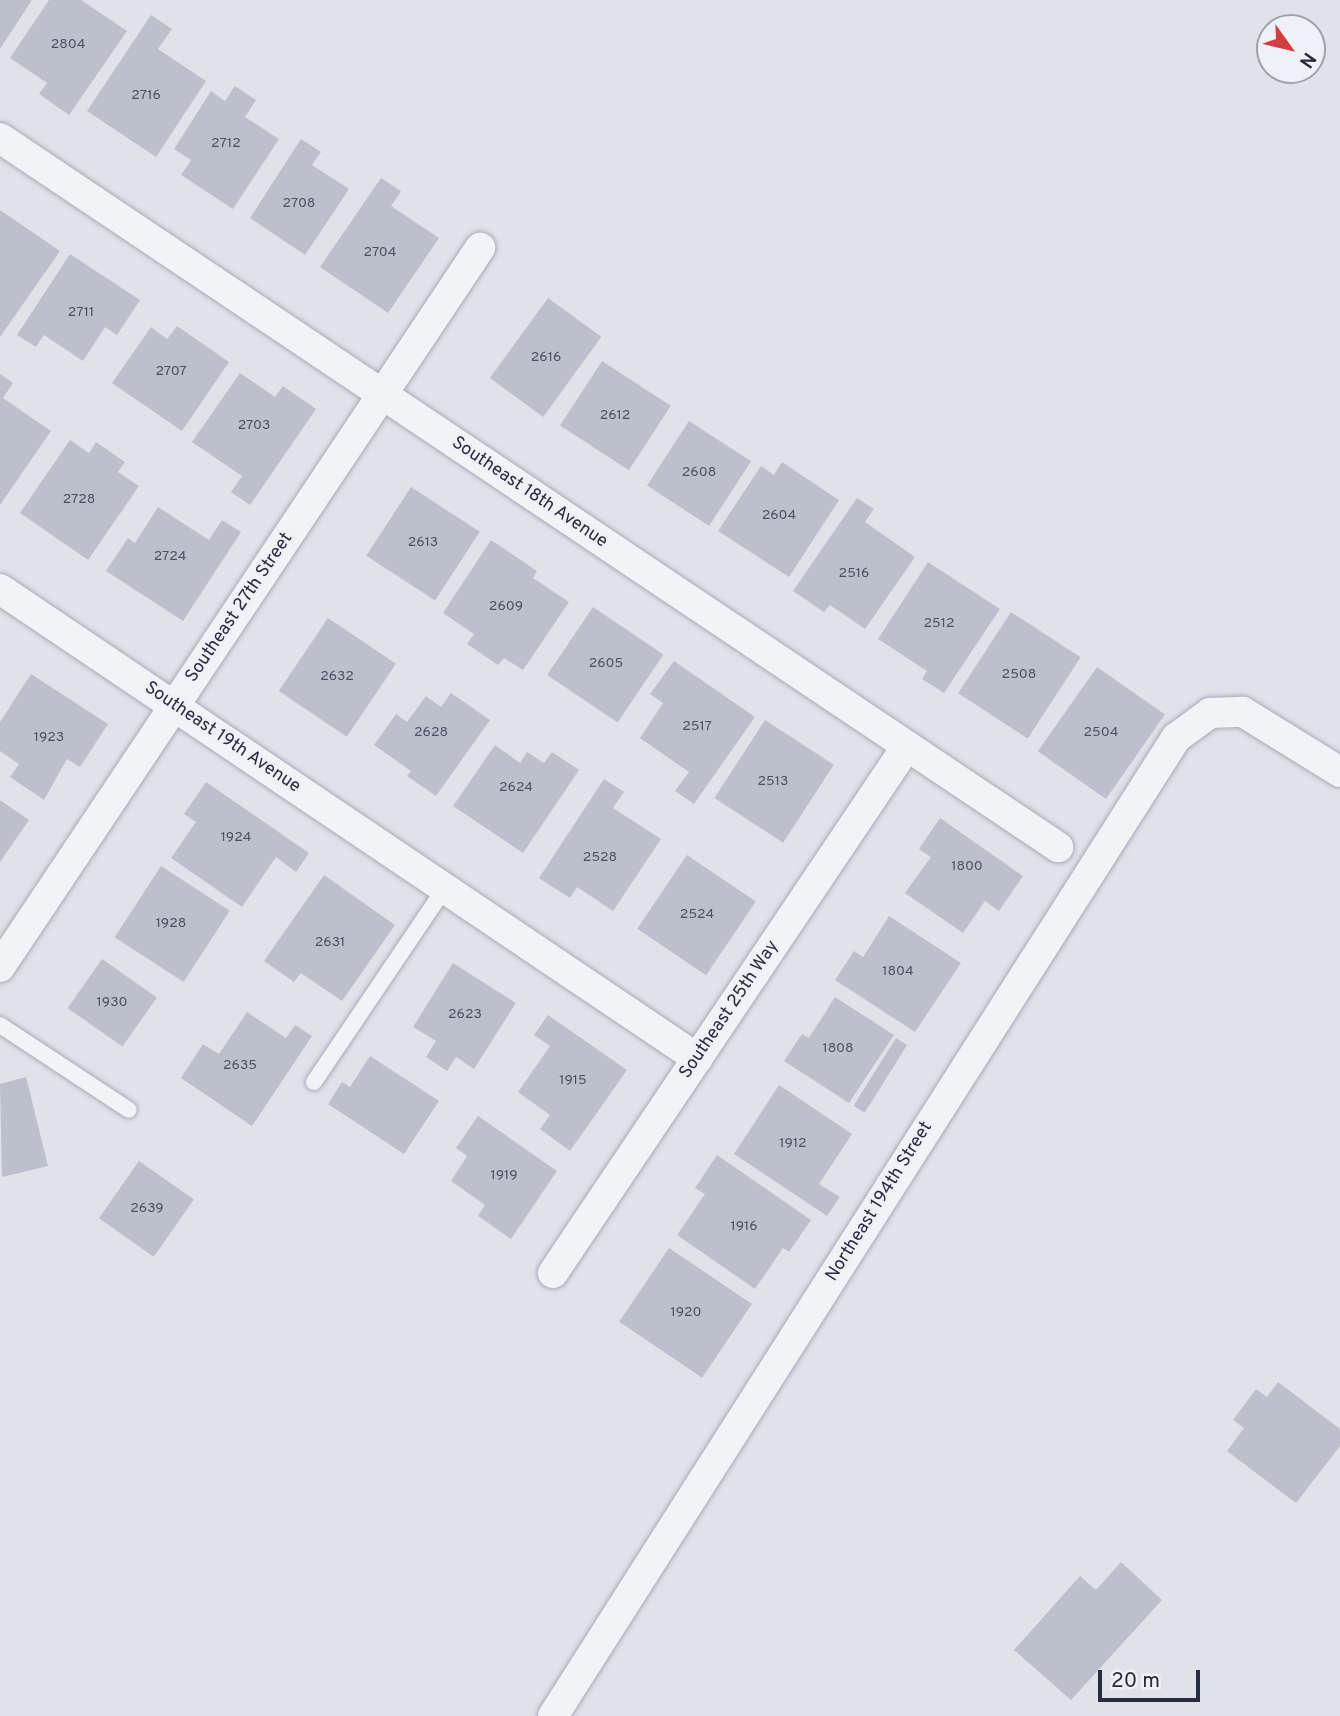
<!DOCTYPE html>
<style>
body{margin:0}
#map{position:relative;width:1340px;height:1716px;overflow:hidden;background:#dfe2e9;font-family:Overpass,sans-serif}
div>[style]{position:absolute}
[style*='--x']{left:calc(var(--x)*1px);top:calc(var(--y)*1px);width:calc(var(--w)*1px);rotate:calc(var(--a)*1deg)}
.building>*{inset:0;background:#bcc0cc;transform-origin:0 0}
.roads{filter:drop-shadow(0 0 2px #a8acb7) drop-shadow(0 0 2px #a8acb7)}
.service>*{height:16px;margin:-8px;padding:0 8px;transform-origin:8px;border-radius:8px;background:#f2f3f7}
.minor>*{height:30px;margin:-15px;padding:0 15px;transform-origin:15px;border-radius:15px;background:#f2f3f7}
span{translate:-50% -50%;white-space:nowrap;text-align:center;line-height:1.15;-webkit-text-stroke:6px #eff1f7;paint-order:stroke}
.number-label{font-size:14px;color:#4c5264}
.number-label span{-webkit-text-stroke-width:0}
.street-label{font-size:18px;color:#272d41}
.north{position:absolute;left:1256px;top:14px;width:70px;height:70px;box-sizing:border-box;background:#eff1f7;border:2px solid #9fa3ae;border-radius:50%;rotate:124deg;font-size:19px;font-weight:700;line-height:28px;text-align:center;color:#272d41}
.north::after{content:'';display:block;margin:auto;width:24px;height:32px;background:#d43e40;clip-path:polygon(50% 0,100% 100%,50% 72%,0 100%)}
.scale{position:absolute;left:1098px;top:1670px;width:102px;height:32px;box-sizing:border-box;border:4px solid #272d41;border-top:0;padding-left:9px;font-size:21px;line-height:24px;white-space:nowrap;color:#272d41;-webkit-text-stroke:5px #eff1f7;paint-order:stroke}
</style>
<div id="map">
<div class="building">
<i style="clip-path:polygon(0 0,32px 0,0 49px)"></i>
<i style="clip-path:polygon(49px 0,81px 0,127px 31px,69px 115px,39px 94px,47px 83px,10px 58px)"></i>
<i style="clip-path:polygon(151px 15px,172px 29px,158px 49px,206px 81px,156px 157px,87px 111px)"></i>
<i style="clip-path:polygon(235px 86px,256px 100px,245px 117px,279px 139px,233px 209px,181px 175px,191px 160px,174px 149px,211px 91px,225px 101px)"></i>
<i style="clip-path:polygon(301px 139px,321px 152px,312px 165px,349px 189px,305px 255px,250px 218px)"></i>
<i style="clip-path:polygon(381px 178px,401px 191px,391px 206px,439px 238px,388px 313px,320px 267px)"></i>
<i style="clip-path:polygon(0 210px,60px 251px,0 337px)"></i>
<i style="clip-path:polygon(70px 254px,140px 300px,117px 335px,105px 327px,83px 361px,44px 335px,36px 347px,17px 335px)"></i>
<i style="left:548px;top:298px;width:66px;height:99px;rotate:36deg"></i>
<i style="clip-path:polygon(177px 326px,229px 362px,182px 431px,112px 383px,151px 327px,167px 339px)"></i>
<i style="left:602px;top:361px;width:82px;height:77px;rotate:33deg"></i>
<i style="clip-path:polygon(240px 373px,275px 397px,283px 386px,316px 409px,250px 505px,231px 492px,242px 476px,192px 442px)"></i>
<i style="clip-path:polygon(0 374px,13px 383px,3px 398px,51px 431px,0 505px)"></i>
<i style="left:689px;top:421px;width:74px;height:77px;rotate:33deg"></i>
<i style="clip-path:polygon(70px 440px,89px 453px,96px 442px,125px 462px,118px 472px,139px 486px,88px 560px,20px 513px)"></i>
<i style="clip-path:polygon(782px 462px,839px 500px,789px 577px,718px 531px,761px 466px,774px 475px)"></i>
<i style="left:411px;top:487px;width:82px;height:82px;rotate:33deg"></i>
<i style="clip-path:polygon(857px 498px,874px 509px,865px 522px,915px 557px,865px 629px,830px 605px,824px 612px,793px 591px)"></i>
<i style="clip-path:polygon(158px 507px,209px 540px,222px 520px,241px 532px,183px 621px,106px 571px,128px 538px,135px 543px)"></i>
<i style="clip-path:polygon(491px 540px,537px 571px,533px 578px,569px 602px,523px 670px,504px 658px,498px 665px,467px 644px,474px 634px,443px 613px)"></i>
<i style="clip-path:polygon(928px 562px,1000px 609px,944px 693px,922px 679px,927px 671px,878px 639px)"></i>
<i style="left:593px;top:607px;width:85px;height:82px;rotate:34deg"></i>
<i style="left:1011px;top:612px;width:83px;height:97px;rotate:33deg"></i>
<i style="left:328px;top:618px;width:82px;height:88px;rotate:34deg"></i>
<i style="clip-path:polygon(674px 661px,755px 717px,694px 804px,675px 791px,689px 772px,640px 738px,663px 703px,650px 694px)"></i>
<i style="left:1097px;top:667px;width:83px;height:103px;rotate:35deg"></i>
<i style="clip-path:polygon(31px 674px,108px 724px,80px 767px,67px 759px,44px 800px,10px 777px,19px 764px,0 751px,0 722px)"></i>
<i style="clip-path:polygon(451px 693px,490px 720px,436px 796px,407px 776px,411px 771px,374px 745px,396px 714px,407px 722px,426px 696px,441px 707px)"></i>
<i style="left:765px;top:720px;width:82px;height:93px;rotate:33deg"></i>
<i style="clip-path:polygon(495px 745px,520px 763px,527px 752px,544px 763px,552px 752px,579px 770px,523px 853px,453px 806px)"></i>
<i style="clip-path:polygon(604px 779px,624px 792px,613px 808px,661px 839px,613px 911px,577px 887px,570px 898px,539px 878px)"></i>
<i style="clip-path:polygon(206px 782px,309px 853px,296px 872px,276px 857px,242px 907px,171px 858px,196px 822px,184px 814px)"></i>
<i style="clip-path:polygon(0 800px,29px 820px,0 862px)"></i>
<i style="clip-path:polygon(940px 818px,1023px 876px,999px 911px,985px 901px,963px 933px,905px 893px,931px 857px,919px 849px)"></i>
<i style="left:687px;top:855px;width:83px;height:89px;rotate:34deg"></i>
<i style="left:161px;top:866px;width:82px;height:85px;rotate:33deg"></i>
<i style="clip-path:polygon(324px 875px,395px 925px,342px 1001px,301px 973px,294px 982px,264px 961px)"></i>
<i style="clip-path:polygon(889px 916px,961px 963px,915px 1032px,835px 980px,854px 951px,863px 957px)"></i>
<i style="left:102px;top:959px;width:67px;height:60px;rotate:35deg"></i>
<i style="clip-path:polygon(453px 963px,516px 1003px,474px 1069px,456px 1057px,447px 1071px,426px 1057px,436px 1041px,413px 1027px)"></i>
<i style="clip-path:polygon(835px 997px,894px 1035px,849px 1103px,784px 1061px,802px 1034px,809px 1038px)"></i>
<i style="clip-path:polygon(247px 1012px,286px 1038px,295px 1025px,312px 1036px,252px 1126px,181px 1078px,203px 1044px,219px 1054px)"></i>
<i style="clip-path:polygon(548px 1015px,627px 1070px,570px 1151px,540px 1129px,550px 1115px,518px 1092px,550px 1046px,534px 1035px)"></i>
<i style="left:896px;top:1038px;width:13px;height:80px;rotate:32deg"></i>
<i style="clip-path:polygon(370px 1056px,439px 1101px,404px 1154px,328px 1104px,342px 1082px,350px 1087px)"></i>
<i style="clip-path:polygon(26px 1077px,48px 1166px,2px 1177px,0 1084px)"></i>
<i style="clip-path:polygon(779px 1085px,852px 1134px,819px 1184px,840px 1197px,827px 1216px,734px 1154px)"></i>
<i style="clip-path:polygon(478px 1116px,557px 1171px,511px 1239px,478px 1216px,485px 1205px,451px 1181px,467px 1156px,456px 1148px)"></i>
<i style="clip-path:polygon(717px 1155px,811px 1220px,789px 1252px,783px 1248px,755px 1289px,677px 1235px,705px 1194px,695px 1188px)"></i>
<i style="left:139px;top:1161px;width:67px;height:70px;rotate:35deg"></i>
<i style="left:669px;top:1248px;width:100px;height:89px;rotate:34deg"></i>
<i style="clip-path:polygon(1278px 1382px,1340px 1429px,1340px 1446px,1296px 1503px,1227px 1451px,1244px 1428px,1233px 1420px,1256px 1389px,1267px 1397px)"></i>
<i style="clip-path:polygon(1121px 1562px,1162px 1600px,1071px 1700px,1014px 1650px,1080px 1576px,1096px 1590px)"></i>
</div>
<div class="roads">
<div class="service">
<i style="--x:0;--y:1025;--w:154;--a:33.4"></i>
<i style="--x:314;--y:1082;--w:234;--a:-56"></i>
</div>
<div class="minor">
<i style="--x:0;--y:138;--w:1274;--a:33.83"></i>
<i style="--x:0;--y:589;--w:841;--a:33.95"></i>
<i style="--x:0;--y:967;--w:865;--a:-56.27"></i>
<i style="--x:553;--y:1273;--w:635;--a:-56.11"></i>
<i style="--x:553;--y:1716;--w:1160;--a:-57.5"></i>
<i style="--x:1176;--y:738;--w:42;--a:-36.3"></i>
<i style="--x:1210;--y:713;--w:33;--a:-2"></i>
<i style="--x:1243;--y:712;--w:114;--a:31.7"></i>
</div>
</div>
<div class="number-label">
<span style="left:68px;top:45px">2804</span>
<span style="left:146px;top:96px">2716</span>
<span style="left:226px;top:144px">2712</span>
<span style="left:299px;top:204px">2708</span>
<span style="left:380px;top:253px">2704</span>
<span style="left:81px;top:313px">2711</span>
<span style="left:546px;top:358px">2616</span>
<span style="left:171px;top:372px">2707</span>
<span style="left:615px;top:416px">2612</span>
<span style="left:254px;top:426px">2703</span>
<span style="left:699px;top:473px">2608</span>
<span style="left:79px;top:500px">2728</span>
<span style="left:779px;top:516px">2604</span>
<span style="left:423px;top:543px">2613</span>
<span style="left:170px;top:557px">2724</span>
<span style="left:854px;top:574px">2516</span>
<span style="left:506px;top:607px">2609</span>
<span style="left:939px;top:624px">2512</span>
<span style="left:606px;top:664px">2605</span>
<span style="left:1019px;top:675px">2508</span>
<span style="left:337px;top:677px">2632</span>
<span style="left:697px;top:727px">2517</span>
<span style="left:431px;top:733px">2628</span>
<span style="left:1101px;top:733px">2504</span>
<span style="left:49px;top:738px">1923</span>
<span style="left:773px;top:782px">2513</span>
<span style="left:516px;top:788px">2624</span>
<span style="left:236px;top:838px">1924</span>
<span style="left:600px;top:858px">2528</span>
<span style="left:967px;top:867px">1800</span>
<span style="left:697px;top:915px">2524</span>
<span style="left:171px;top:924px">1928</span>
<span style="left:330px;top:943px">2631</span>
<span style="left:898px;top:972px">1804</span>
<span style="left:112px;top:1003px">1930</span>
<span style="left:465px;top:1015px">2623</span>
<span style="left:838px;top:1049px">1808</span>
<span style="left:240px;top:1066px">2635</span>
<span style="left:573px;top:1081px">1915</span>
<span style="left:793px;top:1144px">1912</span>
<span style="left:504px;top:1176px">1919</span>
<span style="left:147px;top:1209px">2639</span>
<span style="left:744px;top:1227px">1916</span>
<span style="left:686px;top:1313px">1920</span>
</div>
<div class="street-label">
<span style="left:529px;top:493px;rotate:34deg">Southeast 18th Avenue</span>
<span style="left:240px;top:608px;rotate:-56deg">Southeast 27th Street</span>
<span style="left:222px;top:738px;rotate:34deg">Southeast 19th Avenue</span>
<span style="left:730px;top:1010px;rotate:-56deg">Southeast 25th Way</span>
<span style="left:880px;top:1202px;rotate:-58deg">Northeast 194th Street</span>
</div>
<div class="north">N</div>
<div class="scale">20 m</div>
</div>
